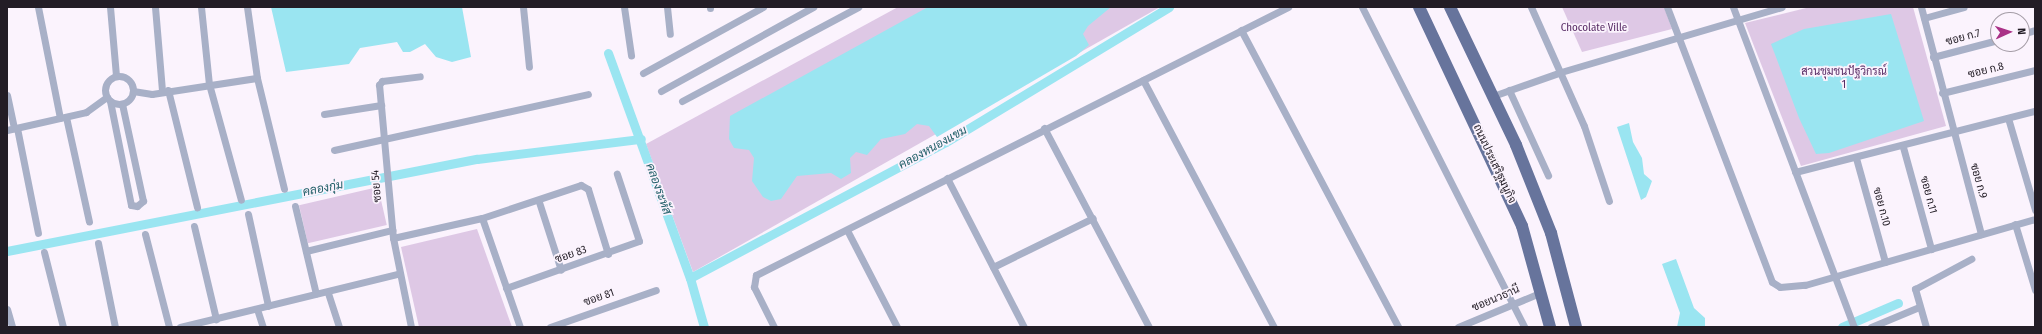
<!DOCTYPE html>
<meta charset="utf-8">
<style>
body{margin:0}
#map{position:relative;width:2042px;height:334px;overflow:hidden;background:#fbf3fd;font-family:"Fira Sans Condensed",Sarabun,sans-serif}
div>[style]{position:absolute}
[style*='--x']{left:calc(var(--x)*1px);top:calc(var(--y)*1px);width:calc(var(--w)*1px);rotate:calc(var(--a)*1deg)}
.green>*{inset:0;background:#dec8e5;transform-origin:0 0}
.water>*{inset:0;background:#9ae5f1}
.canal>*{height:9px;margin:-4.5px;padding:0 4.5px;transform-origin:4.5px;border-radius:4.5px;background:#9ae5f1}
.street>*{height:7px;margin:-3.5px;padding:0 3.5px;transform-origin:3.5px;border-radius:3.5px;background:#a8b0c7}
.street>.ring{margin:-3.5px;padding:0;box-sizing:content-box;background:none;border:7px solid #a8b0c7;border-radius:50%}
.primary>*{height:12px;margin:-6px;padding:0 6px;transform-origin:6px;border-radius:6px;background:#67749c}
span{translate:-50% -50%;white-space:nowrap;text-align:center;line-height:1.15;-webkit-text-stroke:3.5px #fbf3fd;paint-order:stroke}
.park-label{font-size:11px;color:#582c65}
.street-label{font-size:11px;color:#231d26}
.water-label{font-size:12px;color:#226069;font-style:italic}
.frame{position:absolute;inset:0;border:8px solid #231d26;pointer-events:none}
.north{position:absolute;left:1990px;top:12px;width:40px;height:40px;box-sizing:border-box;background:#fbf3fd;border:1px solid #a59da7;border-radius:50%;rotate:87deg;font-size:11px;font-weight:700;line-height:16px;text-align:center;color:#231d26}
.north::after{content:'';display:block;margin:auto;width:14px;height:18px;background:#aa3187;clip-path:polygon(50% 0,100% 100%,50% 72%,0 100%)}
</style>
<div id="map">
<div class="green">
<i style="clip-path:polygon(898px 7px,1160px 7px,693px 272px,646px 144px)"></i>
<i style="clip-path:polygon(1562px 7px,1664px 7px,1672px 29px,1582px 52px)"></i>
<i style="clip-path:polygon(1810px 7px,1913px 7px,1946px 126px,1801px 166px,1745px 23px)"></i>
<i style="left:378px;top:187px;width:39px;height:81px;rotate:77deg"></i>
<i style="clip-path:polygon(477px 229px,512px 327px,419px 327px,401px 247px)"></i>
</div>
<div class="water">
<i style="clip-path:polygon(271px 7px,462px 7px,471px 57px,452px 62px,436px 57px,425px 44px,410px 52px,403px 52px,397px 42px,360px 48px,349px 64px,286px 72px)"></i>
<i style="clip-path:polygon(928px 7px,1111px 7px,1088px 26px,1083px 34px,1089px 45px,1076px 56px,937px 137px,929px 126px,917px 124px,905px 134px,881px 139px,867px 155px,856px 152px,850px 158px,851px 173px,841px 179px,831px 173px,797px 176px,781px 199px,771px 201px,763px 197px,752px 181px,754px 158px,749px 150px,734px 148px,729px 139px,730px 116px)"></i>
<i style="clip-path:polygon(1891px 14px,1924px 121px,1829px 153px,1816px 154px,1799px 118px,1771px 44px,1804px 29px)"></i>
<i style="clip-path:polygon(1629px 123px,1633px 142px,1642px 158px,1644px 174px,1652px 181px,1646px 197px,1641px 200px,1617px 127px)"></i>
<i style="clip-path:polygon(1676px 259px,1694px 308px,1705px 318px,1705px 327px,1677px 327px,1680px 313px,1662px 264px)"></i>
</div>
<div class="canal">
<i style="--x:608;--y:53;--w:239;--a:70"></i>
<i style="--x:690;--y:278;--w:51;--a:74.1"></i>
<i style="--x:7;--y:251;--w:479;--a:-11.1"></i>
<i style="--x:477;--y:159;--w:165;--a:-7"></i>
<i style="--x:690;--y:278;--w:290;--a:-28"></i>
<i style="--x:946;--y:142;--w:261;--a:-31.2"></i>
<i style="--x:1842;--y:327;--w:61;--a:-23.2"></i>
</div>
<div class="street">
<i style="--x:38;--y:7;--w:113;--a:78.8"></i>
<i style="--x:110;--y:7;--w:69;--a:85"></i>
<i style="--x:155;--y:7;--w:84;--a:85.2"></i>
<i style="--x:201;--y:7;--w:77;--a:84.1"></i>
<i style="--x:209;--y:84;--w:120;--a:74.6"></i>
<i style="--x:247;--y:7;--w:72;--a:82"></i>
<i style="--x:523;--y:7;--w:60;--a:84.3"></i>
<i style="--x:624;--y:7;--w:49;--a:81.7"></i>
<i style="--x:667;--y:7;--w:27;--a:84"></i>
<i style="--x:710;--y:7;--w:1;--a:90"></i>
<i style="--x:1362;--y:7;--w:359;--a:63.1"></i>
<i style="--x:1531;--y:7;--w:130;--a:66"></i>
<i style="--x:1584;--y:126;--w:79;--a:71.6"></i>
<i style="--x:1667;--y:7;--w:294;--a:69.1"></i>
<i style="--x:1772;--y:282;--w:9;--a:32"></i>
<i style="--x:1780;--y:287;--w:25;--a:-5"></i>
<i style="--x:1805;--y:285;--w:239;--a:-16"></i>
<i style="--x:1733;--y:7;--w:342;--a:69.3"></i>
<i style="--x:1921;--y:7;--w:235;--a:75.2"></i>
<i style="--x:1924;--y:18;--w:41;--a:-15.4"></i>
<i style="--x:1241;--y:30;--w:336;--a:62.1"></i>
<i style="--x:2022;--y:34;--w:14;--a:-17"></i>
<i style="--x:1933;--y:57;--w:67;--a:-14.7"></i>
<i style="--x:643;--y:73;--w:137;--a:-28.8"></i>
<i class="ring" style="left:105px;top:76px;width:21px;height:21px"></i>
<i style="--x:1143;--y:80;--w:280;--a:62.1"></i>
<i style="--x:168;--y:90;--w:121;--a:76.1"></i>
<i style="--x:1509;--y:90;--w:94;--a:65.4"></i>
<i style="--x:133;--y:91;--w:19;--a:9"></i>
<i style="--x:152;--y:94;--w:106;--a:-8.7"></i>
<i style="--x:257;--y:78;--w:114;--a:76.3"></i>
<i style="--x:661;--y:91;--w:174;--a:-28.9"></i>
<i style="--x:1942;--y:93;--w:96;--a:-13.9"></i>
<i style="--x:7;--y:95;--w:34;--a:78"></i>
<i style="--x:1493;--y:96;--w:72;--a:-19.4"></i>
<i style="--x:1561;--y:72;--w:230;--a:-16.4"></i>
<i style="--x:110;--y:101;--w:106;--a:78.6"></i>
<i style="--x:131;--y:205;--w:6;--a:9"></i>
<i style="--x:137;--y:206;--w:8;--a:-40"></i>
<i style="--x:143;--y:201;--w:99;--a:-102.2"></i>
<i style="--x:682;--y:101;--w:200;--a:-28.1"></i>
<i style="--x:324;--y:114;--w:58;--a:-9"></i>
<i style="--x:66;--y:117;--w:107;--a:77.6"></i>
<i style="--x:2008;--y:118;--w:96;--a:73.6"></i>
<i style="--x:17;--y:128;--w:107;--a:78.7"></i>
<i style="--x:1044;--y:128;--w:225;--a:62.2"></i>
<i style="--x:7;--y:130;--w:81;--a:-12.8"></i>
<i style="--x:86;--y:112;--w:26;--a:-36"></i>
<i style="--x:1903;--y:147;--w:106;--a:74.6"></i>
<i style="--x:334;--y:150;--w:260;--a:-12.4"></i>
<i style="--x:1856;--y:158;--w:108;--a:74.4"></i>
<i style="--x:1795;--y:172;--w:248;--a:-14.3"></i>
<i style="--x:947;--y:178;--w:168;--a:62.7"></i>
<i style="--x:539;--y:202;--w:71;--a:72.1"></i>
<i style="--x:295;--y:206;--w:90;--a:76.6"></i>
<i style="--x:248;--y:214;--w:94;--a:77.7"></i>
<i style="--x:482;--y:218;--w:115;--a:70.8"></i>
<i style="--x:2015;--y:224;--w:69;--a:73.1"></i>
<i style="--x:194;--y:226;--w:96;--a:76.7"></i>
<i style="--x:848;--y:232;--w:107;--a:62.7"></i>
<i style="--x:145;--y:234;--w:96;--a:75.5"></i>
<i style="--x:393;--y:238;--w:91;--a:-12.7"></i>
<i style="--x:482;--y:218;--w:104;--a:-18.4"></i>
<i style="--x:581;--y:185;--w:8;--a:30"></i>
<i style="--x:588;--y:189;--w:68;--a:72.9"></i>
<i style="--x:98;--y:243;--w:86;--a:78.6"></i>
<i style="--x:306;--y:251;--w:89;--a:-13.7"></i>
<i style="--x:44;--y:252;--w:77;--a:75.8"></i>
<i style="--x:993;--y:267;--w:111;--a:-26.1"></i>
<i style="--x:506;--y:288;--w:141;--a:-19.5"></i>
<i style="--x:639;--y:241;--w:71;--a:-108.2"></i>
<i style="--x:328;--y:293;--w:36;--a:72"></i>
<i style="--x:7;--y:309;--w:19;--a:74"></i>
<i style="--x:257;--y:309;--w:19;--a:72"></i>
<i style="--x:180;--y:327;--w:224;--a:-13.7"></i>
<i style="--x:411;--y:327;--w:91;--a:-101.4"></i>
<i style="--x:393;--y:238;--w:154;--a:-95.2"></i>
<i style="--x:379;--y:85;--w:5;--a:-53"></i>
<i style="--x:382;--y:81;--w:38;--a:-7"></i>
<i style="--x:550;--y:327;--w:112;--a:-19.2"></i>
<i style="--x:774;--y:327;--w:45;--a:-116.6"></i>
<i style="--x:754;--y:287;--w:12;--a:-81"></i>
<i style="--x:756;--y:275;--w:596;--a:-26.74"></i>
<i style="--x:1458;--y:327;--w:91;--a:-22.6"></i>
<i style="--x:1871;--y:327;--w:52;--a:-22.6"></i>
<i style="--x:1926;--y:327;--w:40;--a:-106"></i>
<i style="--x:1915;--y:289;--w:64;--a:-28.2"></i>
</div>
<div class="primary">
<i style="--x:1419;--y:7;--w:242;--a:64.8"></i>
<i style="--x:1522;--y:226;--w:105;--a:74.5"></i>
<i style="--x:1450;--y:7;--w:153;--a:64.4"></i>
<i style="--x:1516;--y:145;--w:95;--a:68.3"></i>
<i style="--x:1551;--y:233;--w:97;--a:75.1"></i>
</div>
<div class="park-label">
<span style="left:1594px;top:28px">Chocolate Ville</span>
<span style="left:1844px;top:79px">สวนชุมชนปัฐวิกรณ์<br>1</span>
</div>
<div class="street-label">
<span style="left:1963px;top:38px;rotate:-15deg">ซอย ก.7</span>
<span style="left:1986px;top:71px;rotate:-14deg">ซอย ก.8</span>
<span style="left:1494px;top:164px;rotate:65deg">ถนนประเสริฐมนูกิจ</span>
<span style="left:1978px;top:181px;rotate:74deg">ซอย ก.9</span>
<span style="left:377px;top:186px;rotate:-95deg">ซอย 54</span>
<span style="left:1928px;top:195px;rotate:75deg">ซอย ก.11</span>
<span style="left:1881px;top:207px;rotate:75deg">ซอย ก.10</span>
<span style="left:571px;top:255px;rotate:-19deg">ซอย 83</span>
<span style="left:599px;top:298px;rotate:-19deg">ซอย 81</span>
<span style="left:1496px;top:299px;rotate:-23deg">ซอยนวธานี</span>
</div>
<div class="water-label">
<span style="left:933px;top:148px;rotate:-29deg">คลองหนองแขม</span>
<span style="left:323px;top:189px;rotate:-11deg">คลองกุ่ม</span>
<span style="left:658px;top:189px;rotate:70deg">คลองระหัส</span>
</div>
<div class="frame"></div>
<div class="north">N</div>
</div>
